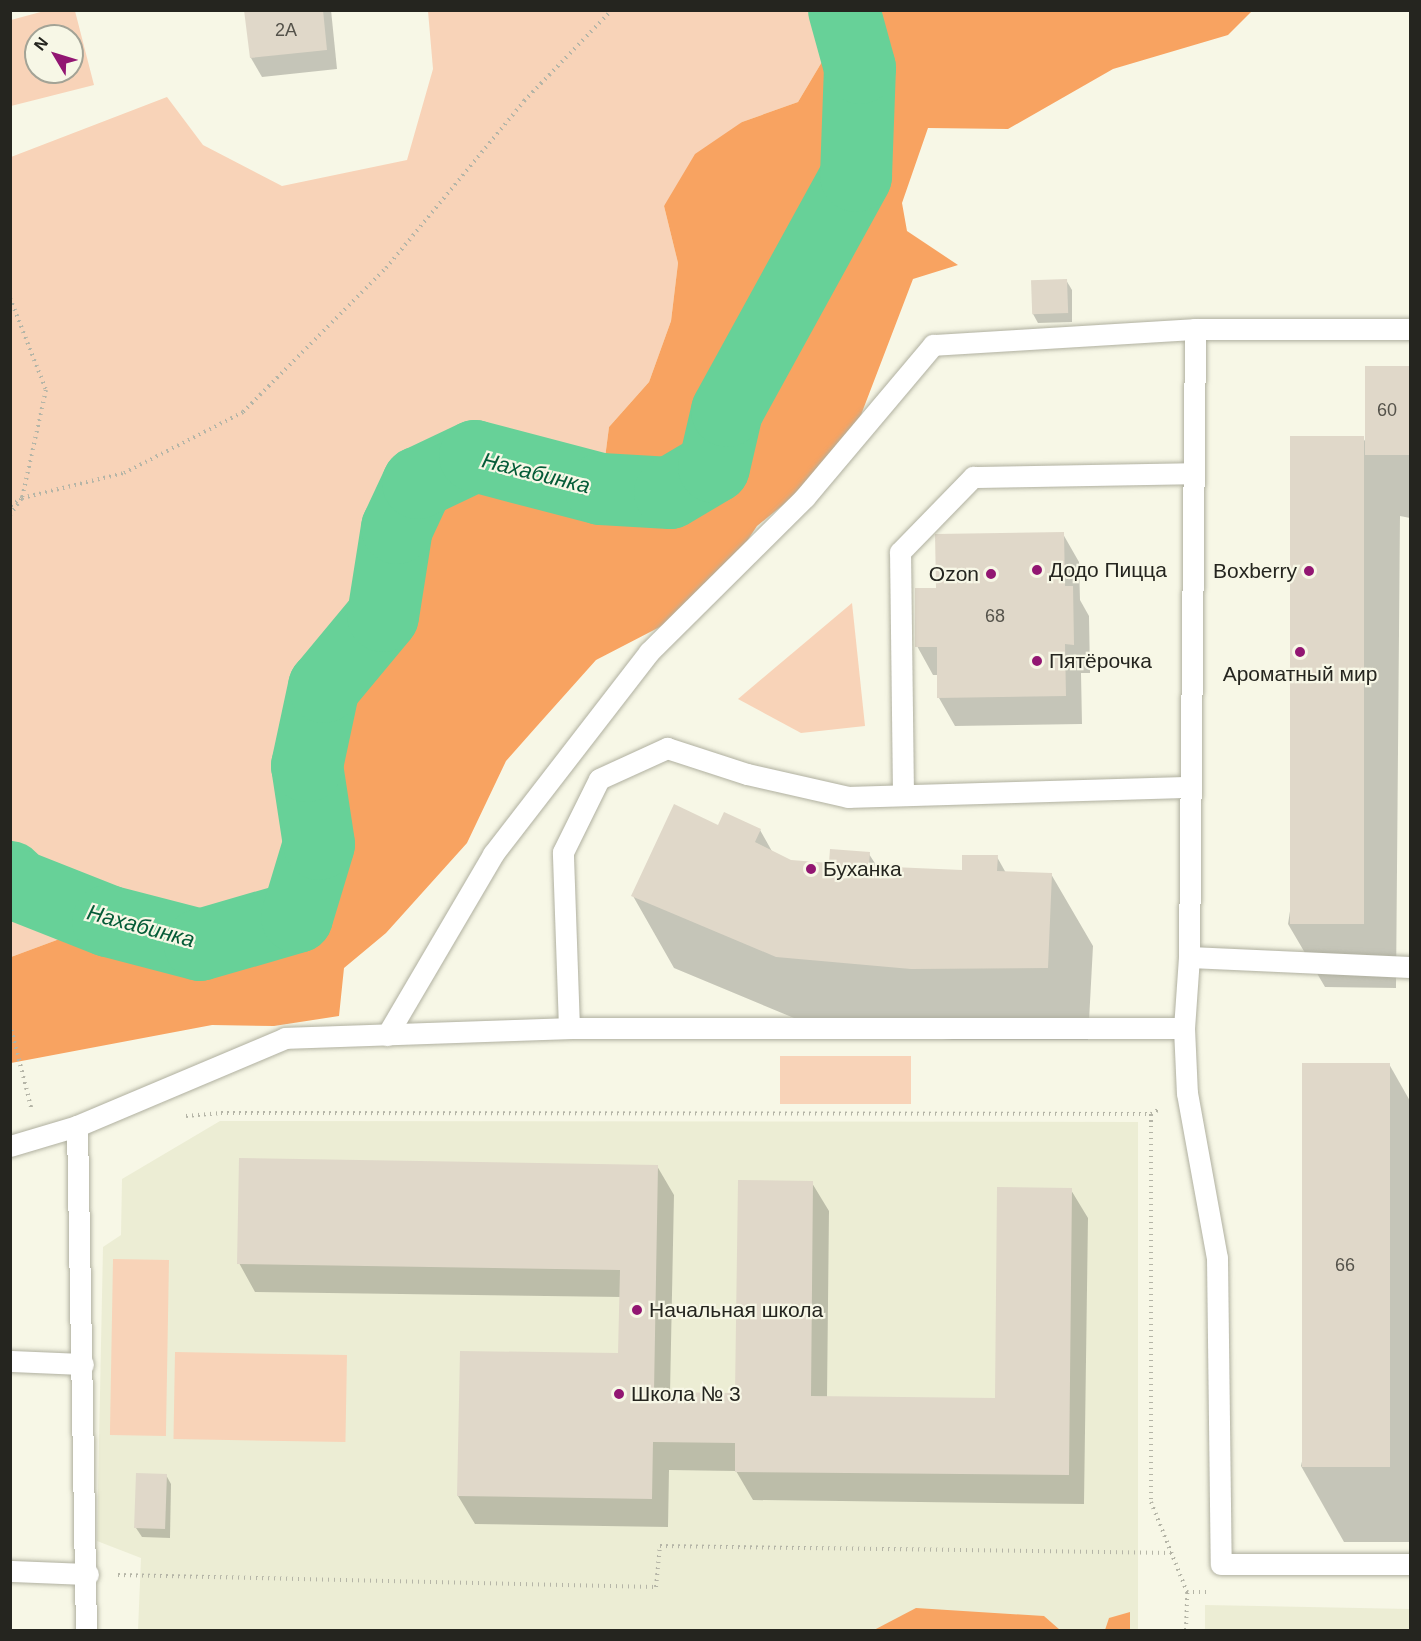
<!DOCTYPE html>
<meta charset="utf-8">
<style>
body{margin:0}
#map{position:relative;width:1421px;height:1641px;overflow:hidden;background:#f7f7e6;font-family:Helvetica,sans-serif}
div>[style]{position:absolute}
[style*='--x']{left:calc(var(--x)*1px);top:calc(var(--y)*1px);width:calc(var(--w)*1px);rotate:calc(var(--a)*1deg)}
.built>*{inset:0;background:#ecedd4}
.green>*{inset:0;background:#f8d3b8;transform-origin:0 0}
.forest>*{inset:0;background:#f8a361}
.shadow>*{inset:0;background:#0003}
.river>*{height:72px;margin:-36px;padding:0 36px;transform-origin:36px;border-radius:36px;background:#67d198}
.building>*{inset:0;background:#e0d8c9;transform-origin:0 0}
.path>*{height:4px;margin-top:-2px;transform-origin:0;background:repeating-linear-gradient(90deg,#b5b5a7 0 1.5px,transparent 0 6px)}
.roads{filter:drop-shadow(0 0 2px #b0b0a0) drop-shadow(0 0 2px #b0b0a0)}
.lane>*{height:21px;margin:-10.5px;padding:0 10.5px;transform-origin:10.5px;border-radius:10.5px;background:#fff}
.dots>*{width:16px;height:16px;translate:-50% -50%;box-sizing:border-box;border:3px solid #f7f7e6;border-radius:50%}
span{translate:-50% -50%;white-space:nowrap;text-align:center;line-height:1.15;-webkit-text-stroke:4.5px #f7f7e6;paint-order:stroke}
.number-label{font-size:18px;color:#54524a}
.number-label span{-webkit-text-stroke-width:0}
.poi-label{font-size:21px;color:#25251f}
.left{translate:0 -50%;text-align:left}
.right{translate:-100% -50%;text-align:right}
.water-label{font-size:22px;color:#045b37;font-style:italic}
.frame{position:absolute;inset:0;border:12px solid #25251f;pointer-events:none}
.north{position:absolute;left:24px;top:24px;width:60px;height:60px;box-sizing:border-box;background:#f7f7e6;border:2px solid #a3a396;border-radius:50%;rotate:308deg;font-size:16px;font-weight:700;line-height:24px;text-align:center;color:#25251f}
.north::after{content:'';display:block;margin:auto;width:21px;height:27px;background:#921672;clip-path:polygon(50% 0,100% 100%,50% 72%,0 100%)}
</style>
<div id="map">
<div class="built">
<i style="clip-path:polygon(220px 1121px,1138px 1122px,1138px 1630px,138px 1630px,141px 1558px,97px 1541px,103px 1247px,121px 1235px,122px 1179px)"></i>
<i style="clip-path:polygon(1205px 1605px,1410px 1609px,1410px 1630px,1205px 1630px)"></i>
</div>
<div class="green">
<i style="clip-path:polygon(evenodd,48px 10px,75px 11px,94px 85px,11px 106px,11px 20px,48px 10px,36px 36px,72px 36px,72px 72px,36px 72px,36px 36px)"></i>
<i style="clip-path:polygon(428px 11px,828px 11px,829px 50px,798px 102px,742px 122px,664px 206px,678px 263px,671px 321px,649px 382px,609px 427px,601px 489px,475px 456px,397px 528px,383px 616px,324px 687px,307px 766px,319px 844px,297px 917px,200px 945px,108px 921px,11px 957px,11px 157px,167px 97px,203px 145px,282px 186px,407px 160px,433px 69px)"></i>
<i style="clip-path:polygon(852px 603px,865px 726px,801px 733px,738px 699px)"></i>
<i style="left:780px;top:1056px;width:131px;height:48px"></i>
<i style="left:113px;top:1259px;width:56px;height:176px;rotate:1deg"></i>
<i style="left:175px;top:1352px;width:172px;height:87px;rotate:1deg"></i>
</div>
<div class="forest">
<i style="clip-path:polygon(828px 11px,1252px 11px,1228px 35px,1113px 69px,1008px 129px,928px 128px,902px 203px,907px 231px,958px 265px,913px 279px,856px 428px,805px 487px,757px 526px,725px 574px,681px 616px,596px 660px,537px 726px,506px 761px,467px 843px,386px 933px,344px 968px,339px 1016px,274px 1026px,212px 1025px,11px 1063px,11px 957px,108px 921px,200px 945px,297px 917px,319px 844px,307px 766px,324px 687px,383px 616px,397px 528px,418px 483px,475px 456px,601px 489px,609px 427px,649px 382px,671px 321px,678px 263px,664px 206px,695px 154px,742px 122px,798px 102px,829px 50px)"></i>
<i style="clip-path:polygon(916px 1608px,1044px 1616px,1060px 1630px,874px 1630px)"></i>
<i style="clip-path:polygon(1130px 1612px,1130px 1630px,1105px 1630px,1109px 1618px)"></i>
</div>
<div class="shadow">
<i style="clip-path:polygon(331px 10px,337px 69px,262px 77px,251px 58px,246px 12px)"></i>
<i style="clip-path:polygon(1066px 280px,1072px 290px,1072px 322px,1038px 323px,1033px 314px)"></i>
<i style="clip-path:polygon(1366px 367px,1410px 367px,1410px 518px,1400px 516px,1396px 988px,1325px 987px,1288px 924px,1363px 438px,1365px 441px)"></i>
<i style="clip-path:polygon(1063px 534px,1079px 562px,1080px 600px,1089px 616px,1090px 673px,1081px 673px,1082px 724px,955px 726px,939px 698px,938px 675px,933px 675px,917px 646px,937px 589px)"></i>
<i style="clip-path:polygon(719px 827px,760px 830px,773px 853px,791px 861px,831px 864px,869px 854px,878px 868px,963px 872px,997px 857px,1006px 873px,1051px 874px,1093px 946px,1088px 1040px,953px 1040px,818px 1028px,674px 968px,633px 896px)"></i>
<i style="clip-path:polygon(1389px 1064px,1410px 1101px,1410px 1542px,1344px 1542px,1301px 1466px)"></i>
<i style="clip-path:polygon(657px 1166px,674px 1195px,670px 1394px,737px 1394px,812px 1183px,829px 1211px,827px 1398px,996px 1399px,1071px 1190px,1088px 1218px,1084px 1504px,753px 1500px,736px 1471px,669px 1470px,668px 1527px,475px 1524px,458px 1496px,620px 1355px,621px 1297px,255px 1292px,239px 1263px)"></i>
<i style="clip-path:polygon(138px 1474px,166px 1475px,171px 1484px,170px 1538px,142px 1537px,136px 1528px)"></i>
</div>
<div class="river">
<i style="--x:10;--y:877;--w:11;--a:49"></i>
<i style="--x:17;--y:885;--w:98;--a:21.6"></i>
<i style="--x:108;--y:921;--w:95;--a:14.6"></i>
<i style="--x:200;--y:945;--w:101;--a:-16.1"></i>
<i style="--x:297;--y:917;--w:76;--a:-73.2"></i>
<i style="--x:319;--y:844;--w:79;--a:-98.7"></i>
<i style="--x:307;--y:766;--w:81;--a:-77.9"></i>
<i style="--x:324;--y:687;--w:92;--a:-50.3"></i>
<i style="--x:383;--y:616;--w:89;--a:-81"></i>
<i style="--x:397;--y:528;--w:50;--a:-65"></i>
<i style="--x:418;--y:483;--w:63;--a:-25.3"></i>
<i style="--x:475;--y:456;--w:130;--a:14.7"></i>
<i style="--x:601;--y:489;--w:69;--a:3.3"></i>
<i style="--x:670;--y:493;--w:51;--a:-30.6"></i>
<i style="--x:714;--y:467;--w:57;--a:-76.9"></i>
<i style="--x:727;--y:411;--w:268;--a:-61.2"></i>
<i style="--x:856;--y:176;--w:108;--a:-87.9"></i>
<i style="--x:860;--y:68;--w:60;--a:-105.4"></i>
</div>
<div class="building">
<i style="clip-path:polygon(244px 10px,323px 10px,327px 50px,250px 58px)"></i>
<i style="left:1067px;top:279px;width:34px;height:36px;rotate:88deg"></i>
<i style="left:1365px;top:366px;width:45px;height:89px"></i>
<i style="left:1290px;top:436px;width:74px;height:488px"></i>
<i style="clip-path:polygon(1064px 532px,1065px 586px,1073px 586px,1074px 645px,1065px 644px,1066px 696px,937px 698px,937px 647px,915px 647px,915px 588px,936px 588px,935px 534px)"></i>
<i style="clip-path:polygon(674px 804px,718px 825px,724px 812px,761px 829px,755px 842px,791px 860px,829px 863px,830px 849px,870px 852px,869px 866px,962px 870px,962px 855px,998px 855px,997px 871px,1052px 873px,1048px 968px,911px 969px,776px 957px,631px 896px)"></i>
<i style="left:1302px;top:1063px;width:88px;height:404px"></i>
<i style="clip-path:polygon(239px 1158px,658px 1165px,654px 1392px,735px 1393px,738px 1180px,813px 1181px,811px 1396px,995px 1398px,997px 1187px,1072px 1188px,1069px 1475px,735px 1472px,735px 1443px,653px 1442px,652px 1499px,457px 1496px,460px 1351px,618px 1353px,620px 1270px,237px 1264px)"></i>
<i style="left:136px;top:1473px;width:31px;height:55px;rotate:2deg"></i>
</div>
<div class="path">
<i style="--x:10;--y:298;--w:99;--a:68.6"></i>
<i style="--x:46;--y:390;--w:111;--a:102.5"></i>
<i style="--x:22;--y:498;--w:14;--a:146"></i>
<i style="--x:10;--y:515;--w:21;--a:-55"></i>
<i style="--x:22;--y:498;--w:105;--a:-13.8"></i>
<i style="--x:124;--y:473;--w:134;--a:-27.1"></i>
<i style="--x:243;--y:412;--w:203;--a:-45.2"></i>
<i style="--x:386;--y:268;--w:217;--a:-50.4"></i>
<i style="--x:524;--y:101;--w:127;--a:-46"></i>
<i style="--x:10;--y:1024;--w:86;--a:75.8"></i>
<i style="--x:1151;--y:1114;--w:388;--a:90"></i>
<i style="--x:1151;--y:1502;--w:97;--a:68.2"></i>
<i style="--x:186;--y:1116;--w:35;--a:-5"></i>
<i style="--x:221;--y:1113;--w:930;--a:0.06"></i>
<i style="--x:1151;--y:1114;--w:8;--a:-30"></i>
<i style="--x:118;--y:1575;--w:538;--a:1.28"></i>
<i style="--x:656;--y:1587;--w:41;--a:-84.4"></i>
<i style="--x:660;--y:1546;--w:513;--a:0.78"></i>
<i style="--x:1186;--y:1630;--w:38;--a:-88"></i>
<i style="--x:1187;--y:1592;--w:21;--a:0"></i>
</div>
<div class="roads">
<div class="lane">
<i style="--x:903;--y:795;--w:243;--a:-90.7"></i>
<i style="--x:900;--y:552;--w:105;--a:-45.8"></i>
<i style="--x:973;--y:477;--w:221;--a:-1"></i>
<i style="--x:1189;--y:957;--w:628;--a:-89.45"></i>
<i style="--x:1195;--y:329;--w:215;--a:0"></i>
<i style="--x:1410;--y:967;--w:221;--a:-177.4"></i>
<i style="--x:1189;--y:957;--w:71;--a:94"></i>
<i style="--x:1184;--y:1028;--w:65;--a:87.4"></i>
<i style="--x:1187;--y:1093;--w:168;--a:79.7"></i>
<i style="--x:1217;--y:1258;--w:306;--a:89.3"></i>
<i style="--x:1221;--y:1564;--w:189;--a:0"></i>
<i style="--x:569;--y:1028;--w:615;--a:0"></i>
<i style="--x:387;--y:1035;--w:210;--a:-59.6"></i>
<i style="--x:493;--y:854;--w:255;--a:-52.3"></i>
<i style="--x:649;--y:652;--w:220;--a:-44.8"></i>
<i style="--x:805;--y:497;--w:199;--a:-49.9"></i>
<i style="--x:933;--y:345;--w:262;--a:-3.5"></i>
<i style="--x:77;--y:1126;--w:504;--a:88.98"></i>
<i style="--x:10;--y:1146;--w:70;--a:-16.6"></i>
<i style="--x:77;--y:1126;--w:226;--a:-22.9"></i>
<i style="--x:285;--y:1038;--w:284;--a:-2"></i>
<i style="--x:569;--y:1028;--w:176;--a:-92"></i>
<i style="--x:563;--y:852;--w:81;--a:-63.7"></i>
<i style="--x:599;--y:779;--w:75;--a:-24.5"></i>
<i style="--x:667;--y:748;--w:84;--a:18"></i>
<i style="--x:747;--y:774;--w:104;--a:12.8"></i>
<i style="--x:848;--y:797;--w:343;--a:-1.7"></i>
<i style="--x:10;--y:1361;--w:73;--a:2.4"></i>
<i style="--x:10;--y:1571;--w:78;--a:2.2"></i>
</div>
</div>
<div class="dots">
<i style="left:1037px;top:570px;background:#921672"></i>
<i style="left:1309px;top:571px;background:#921672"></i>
<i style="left:991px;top:574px;background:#921672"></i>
<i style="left:1300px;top:652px;background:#921672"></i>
<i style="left:1037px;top:661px;background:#921672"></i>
<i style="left:811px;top:869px;background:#921672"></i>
<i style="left:637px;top:1310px;background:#921672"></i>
<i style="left:619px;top:1394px;background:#921672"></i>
</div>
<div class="number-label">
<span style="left:286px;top:30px">2А</span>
<span style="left:1387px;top:410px">60</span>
<span style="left:995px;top:616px">68</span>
<span style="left:1345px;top:1265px">66</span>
</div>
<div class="poi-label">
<span class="left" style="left:1049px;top:570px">Додо Пицца</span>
<span class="right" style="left:1297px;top:571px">Boxberry</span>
<span class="right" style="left:979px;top:574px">Ozon</span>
<span class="left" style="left:1049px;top:661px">Пятёрочка</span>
<span style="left:1300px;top:674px">Ароматный мир</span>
<span class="left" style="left:823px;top:869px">Буханка</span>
<span class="left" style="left:649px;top:1310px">Начальная школа</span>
<span class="left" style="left:631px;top:1394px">Школа № 3</span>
</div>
<div class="water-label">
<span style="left:536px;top:473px;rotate:14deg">Нахабинка</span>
<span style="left:141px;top:926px;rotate:15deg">Нахабинка</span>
</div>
<div class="frame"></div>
<div class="north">N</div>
</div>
